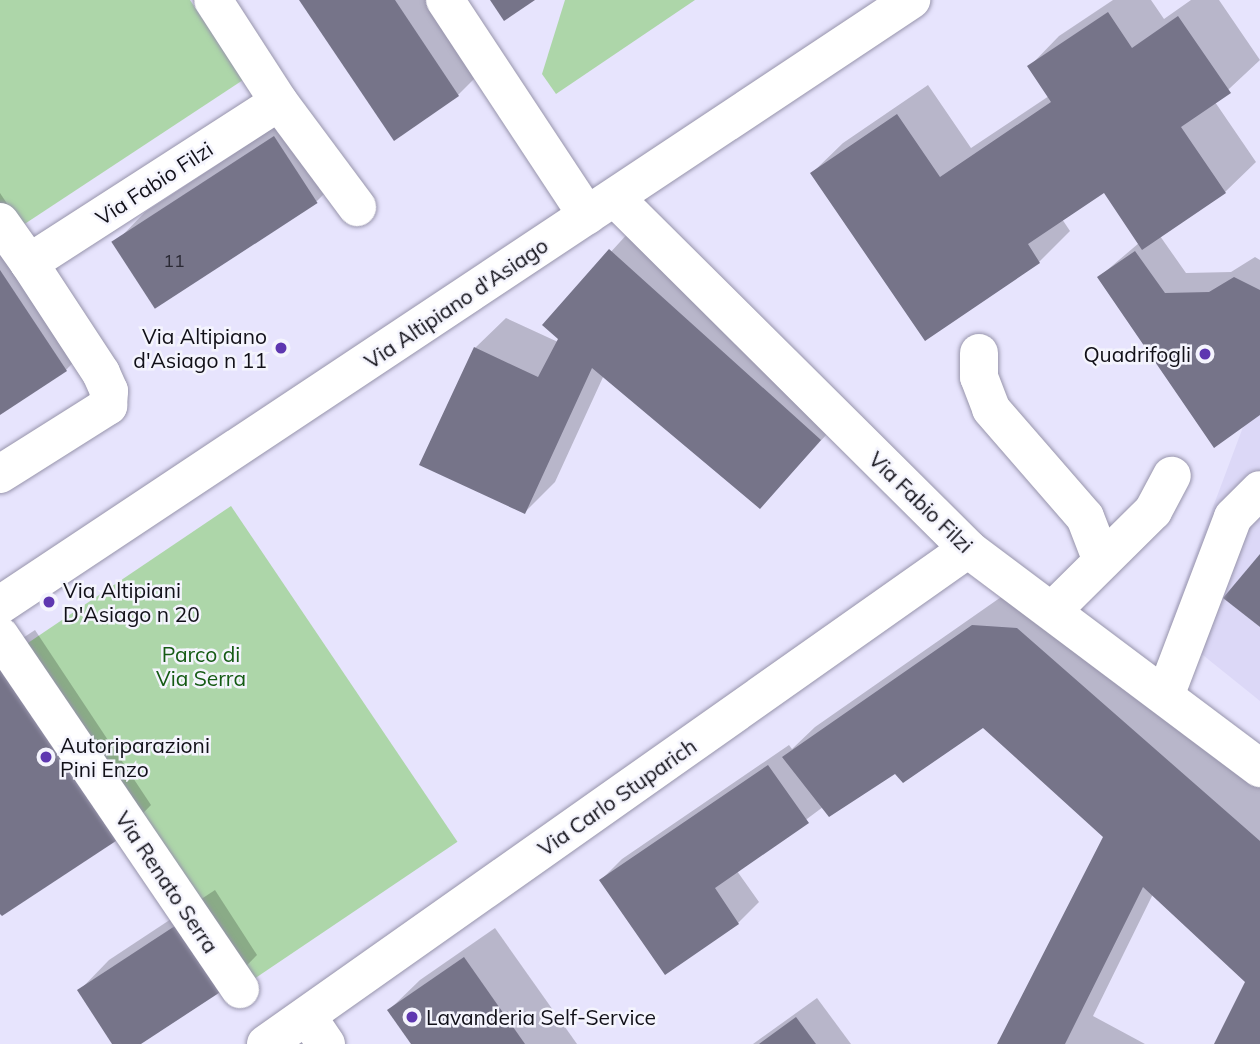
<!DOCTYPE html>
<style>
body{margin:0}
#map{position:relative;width:1260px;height:1044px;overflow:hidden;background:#e7e4fd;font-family:Mulish,sans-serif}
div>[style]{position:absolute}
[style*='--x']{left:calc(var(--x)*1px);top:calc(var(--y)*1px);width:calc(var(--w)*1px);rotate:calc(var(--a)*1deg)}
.built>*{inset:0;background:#dcd8f7}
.green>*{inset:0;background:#add6a9;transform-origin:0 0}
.shadow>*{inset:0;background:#0003}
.building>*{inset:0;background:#767489;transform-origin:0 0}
.roads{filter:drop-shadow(0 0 2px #9794ab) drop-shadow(0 0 2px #9794ab)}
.minor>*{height:38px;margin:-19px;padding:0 19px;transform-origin:19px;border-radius:19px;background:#fff}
.dots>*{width:19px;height:19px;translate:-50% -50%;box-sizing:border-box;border:4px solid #f4f4fd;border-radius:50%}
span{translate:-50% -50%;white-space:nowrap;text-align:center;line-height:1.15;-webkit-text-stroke:5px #f4f4fd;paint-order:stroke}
.number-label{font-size:18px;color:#2a2934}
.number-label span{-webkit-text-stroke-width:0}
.street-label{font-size:21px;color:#111018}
.poi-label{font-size:21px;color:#111018}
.right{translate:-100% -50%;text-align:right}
.left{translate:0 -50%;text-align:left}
.park-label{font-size:21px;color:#145a13}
</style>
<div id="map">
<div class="built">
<i style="clip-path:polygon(1260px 415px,1260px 701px,1168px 627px,1243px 427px)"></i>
</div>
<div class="green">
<i style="clip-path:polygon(0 0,190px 0,243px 80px,17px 229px,0 203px)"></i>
<i style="clip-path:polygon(565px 0,695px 0,556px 94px,542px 74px)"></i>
<i style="left:231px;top:506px;width:405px;height:249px;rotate:56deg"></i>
</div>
<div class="shadow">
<i style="clip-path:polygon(301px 0,445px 0,489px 64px,458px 95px,395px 138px)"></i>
<i style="clip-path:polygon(1113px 0,1151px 0,1164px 19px,1191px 0,1219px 0,1260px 60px,1215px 102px,1256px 162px,1225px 192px,1160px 236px,1186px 273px,1231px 272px,1255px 257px,1260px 260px,1260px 413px,1099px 277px,1139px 243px,1104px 191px,1062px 219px,1070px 231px,1039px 262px,812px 173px,843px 143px,928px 85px,971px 148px,1049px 96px,1029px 67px,1059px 36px)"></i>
<i style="clip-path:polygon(305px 107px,347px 171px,317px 201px,115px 243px,145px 212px)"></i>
<i style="clip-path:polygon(0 193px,96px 339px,66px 370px,0 413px)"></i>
<i style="clip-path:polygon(641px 219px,850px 409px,760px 507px,604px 375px,555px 482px,525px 512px,475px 348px,506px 318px,558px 342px,560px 338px,544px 325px)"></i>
<i style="clip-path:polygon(1004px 595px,1260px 784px,1260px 1044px,1216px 1044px,1247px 981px,1153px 894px,1093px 1016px,1145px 1044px,999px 1044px,1105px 837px,984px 726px,823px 807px,737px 871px,759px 902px,738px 923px,665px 973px,601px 880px,622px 859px,789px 745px,792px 749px,815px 727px)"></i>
<i style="clip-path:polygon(35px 630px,151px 805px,121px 836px,0 910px,0 653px)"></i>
<i style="clip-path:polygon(215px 890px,257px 955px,227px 986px,138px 1044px,114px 1044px,79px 991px,109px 960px)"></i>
<i style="clip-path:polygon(495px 928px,577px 1044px,413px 1044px,389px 1010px,420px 980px)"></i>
<i style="clip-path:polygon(817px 998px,851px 1044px,753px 1044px)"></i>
</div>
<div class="building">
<i style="clip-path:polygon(299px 0,395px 0,459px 96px,394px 141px)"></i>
<i style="clip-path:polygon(490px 0,535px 0,504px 21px)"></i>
<i style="clip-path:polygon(1108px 12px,1132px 48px,1178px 16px,1231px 93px,1181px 127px,1226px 193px,1142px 250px,1104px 193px,1028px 244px,1040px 263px,925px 341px,810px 173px,897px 114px,940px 177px,1051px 102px,1027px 66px)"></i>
<i style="left:274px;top:136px;width:80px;height:194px;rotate:57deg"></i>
<i style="clip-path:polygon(609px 249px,821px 440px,760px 509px,592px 368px,525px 514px,419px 465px,474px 347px,538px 377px,558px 339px,542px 325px)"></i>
<i style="clip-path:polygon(1135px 251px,1165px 293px,1209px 292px,1234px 277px,1260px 290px,1260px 415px,1214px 448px,1097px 277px)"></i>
<i style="clip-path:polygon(0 270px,67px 371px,0 415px)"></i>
<i style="clip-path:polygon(1260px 554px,1260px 627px,1223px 598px)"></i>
<i style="clip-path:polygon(972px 625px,1017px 628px,1260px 841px,1260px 1044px,1214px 1044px,1245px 982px,1143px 887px,1065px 1044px,997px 1044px,1103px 837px,983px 728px,903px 783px,895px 774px,829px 817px,782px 757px)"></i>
<i style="clip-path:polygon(0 661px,122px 837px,2px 916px,0 914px)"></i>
<i style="clip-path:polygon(768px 765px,809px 823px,715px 888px,739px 924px,665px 975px,599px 880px)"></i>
<i style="clip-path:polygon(184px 920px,228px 987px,141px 1044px,112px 1044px,77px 990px)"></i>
<i style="clip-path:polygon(464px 957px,525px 1044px,411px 1044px,387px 1010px)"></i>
<i style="clip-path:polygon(796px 1017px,816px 1044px,759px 1044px)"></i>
</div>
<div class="roads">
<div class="minor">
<i style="--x:445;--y:0;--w:258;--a:56.6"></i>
<i style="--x:279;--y:102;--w:131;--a:53.4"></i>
<i style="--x:615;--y:198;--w:498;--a:44.8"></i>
<i style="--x:968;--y:549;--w:365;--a:36.9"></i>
<i style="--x:0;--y:222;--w:50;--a:54.7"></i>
<i style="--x:29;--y:263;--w:297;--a:-32.8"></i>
<i style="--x:279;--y:102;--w:121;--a:-122.9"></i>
<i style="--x:979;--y:353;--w:24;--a:90"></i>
<i style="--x:979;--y:377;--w:34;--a:69"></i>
<i style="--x:991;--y:409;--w:143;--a:49"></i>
<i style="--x:1085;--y:517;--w:47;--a:68.9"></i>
<i style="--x:0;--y:474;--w:128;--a:-32.2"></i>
<i style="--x:108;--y:406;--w:15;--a:-86"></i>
<i style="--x:109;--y:391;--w:20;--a:-114"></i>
<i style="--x:101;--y:373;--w:131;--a:-123.2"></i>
<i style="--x:0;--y:605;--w:1094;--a:-33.59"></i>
<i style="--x:1052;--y:611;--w:142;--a:-44.7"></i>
<i style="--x:1153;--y:511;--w:40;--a:-62"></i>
<i style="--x:0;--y:636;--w:427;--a:55.8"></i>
<i style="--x:1165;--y:696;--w:191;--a:-69.2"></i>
<i style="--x:1233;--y:517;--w:38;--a:-45"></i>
<i style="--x:307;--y:1016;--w:34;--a:56"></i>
<i style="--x:266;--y:1044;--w:859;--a:-35.19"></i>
</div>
</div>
<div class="dots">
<i style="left:281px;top:348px;background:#5e37b0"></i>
<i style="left:1205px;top:354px;background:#5e37b0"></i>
<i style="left:49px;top:602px;background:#5e37b0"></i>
<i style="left:46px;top:757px;background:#5e37b0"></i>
<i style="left:412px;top:1017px;background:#5e37b0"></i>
</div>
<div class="number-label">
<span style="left:174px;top:261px">11</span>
</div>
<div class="street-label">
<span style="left:154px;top:183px;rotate:-33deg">Via Fabio Filzi</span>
<span style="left:456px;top:303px;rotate:-34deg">Via Altipiano d'Asiago</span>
<span style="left:921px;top:502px;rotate:44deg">Via Fabio Filzi</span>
<span style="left:617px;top:797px;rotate:-35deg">Via Carlo Stuparich</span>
<span style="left:167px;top:882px;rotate:56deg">Via Renato Serra</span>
</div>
<div class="poi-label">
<span class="right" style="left:267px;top:348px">Via Altipiano<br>d'Asiago n 11</span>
<span class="right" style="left:1191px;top:354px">Quadrifogli</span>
<span class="left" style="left:63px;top:602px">Via Altipiani<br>D'Asiago n 20</span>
<span class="left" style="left:60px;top:757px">Autoriparazioni<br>Pini Enzo</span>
<span class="left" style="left:426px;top:1017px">Lavanderia Self-Service</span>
</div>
<div class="park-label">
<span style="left:201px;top:666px">Parco di<br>Via Serra</span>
</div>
</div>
